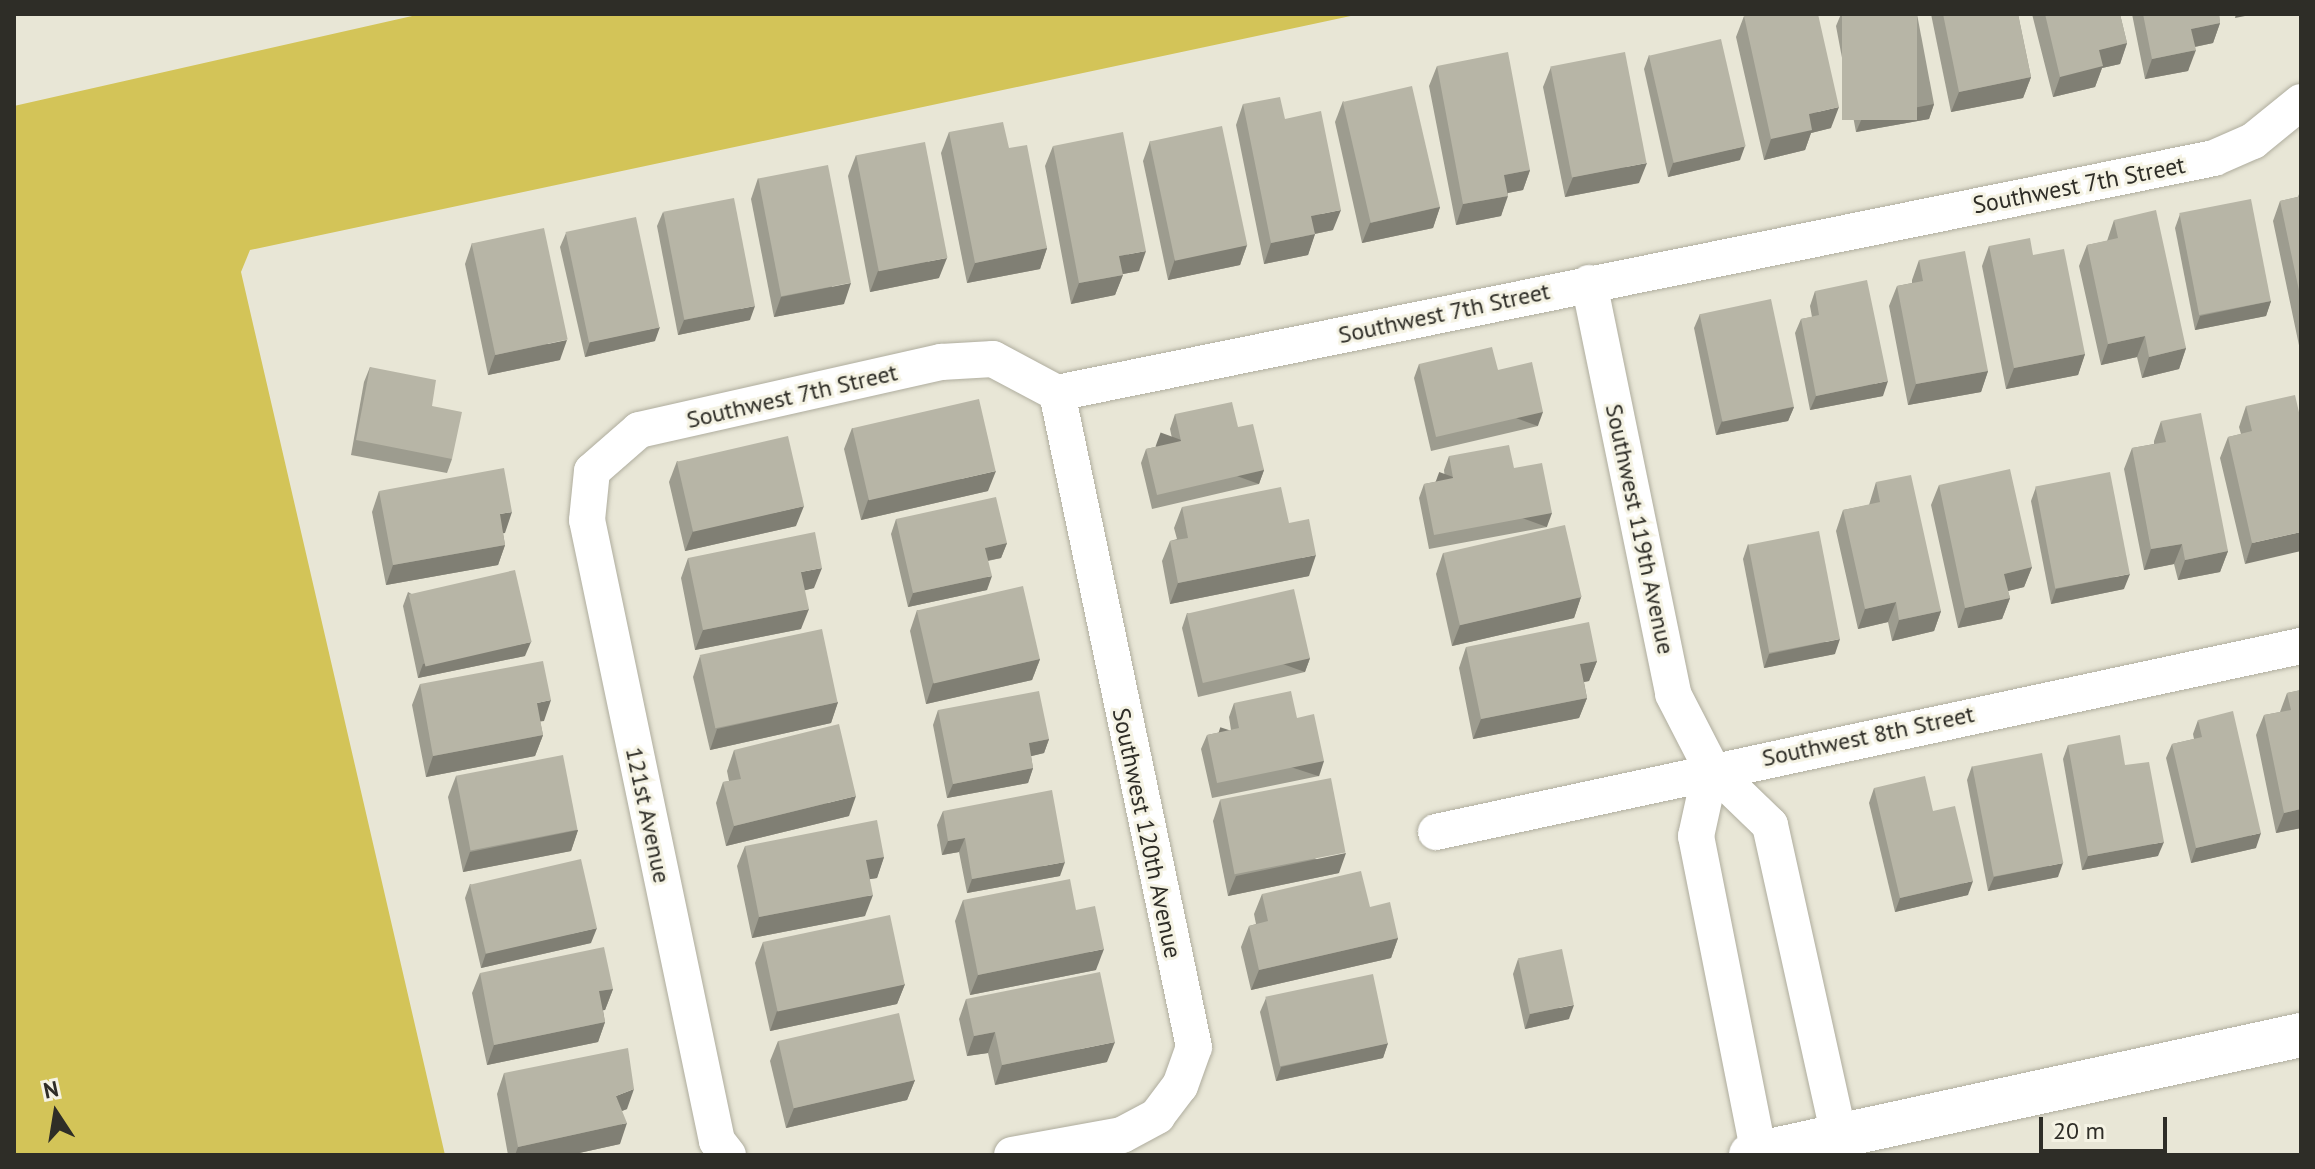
<!DOCTYPE html>
<style>
body{margin:0}
#map{position:relative;width:2315px;height:1169px;overflow:hidden;background:#e8e6d6;font-family:"PT Sans",sans-serif}
div>[style]{position:absolute}
[style*='--x']{left:calc(var(--x)*1px);top:calc(var(--y)*1px);width:calc(var(--w)*1px);rotate:calc(var(--a)*1deg)}
.water>*{inset:0;background:#d3c458}
.roads{filter:drop-shadow(0 0 2px #afad9e) drop-shadow(0 0 2px #afad9e)}
.street>*{height:36px;margin:-18px;padding:0 18px;transform-origin:18px;border-radius:18px;background:#fff}
.secondary>*{height:44px;margin:-22px;padding:0 22px;transform-origin:22px;border-radius:22px;background:#fff}
.wall>*{inset:0;background:#9d9c8f}
.shaded-wall>*{inset:0;background:#807f74;transform-origin:0 0}
.building>*{inset:0;background:#b7b5a6;transform-origin:0 0}
span{translate:-50% -50%;white-space:nowrap;text-align:center;line-height:1.15;-webkit-text-stroke:6px #f5f3e4;paint-order:stroke}
.street-label{font-size:24px;color:#2e2d27}
.frame{position:absolute;inset:0;border:16px solid #2e2d27;pointer-events:none}
.north{position:absolute;left:16px;top:1073px;width:80px;height:80px;-webkit-text-stroke:6px #f5f3e4;paint-order:stroke;rotate:348deg;font-size:22px;font-weight:700;line-height:32px;text-align:center;color:#2e2d27}
.north::after{content:'';display:block;margin:auto;width:28px;height:36px;background:#2e2d27;clip-path:polygon(50% 0,100% 100%,50% 72%,0 100%)}
.scale{position:absolute;left:2039px;top:1117px;width:128px;height:36px;box-sizing:border-box;border:4px solid #2e2d27;border-top:0;padding-left:10px;font-size:24px;line-height:28px;white-space:nowrap;color:#2e2d27;-webkit-text-stroke:6px #f5f3e4;paint-order:stroke}
</style>
<div id="map">
<div class="water">
<i style="clip-path:polygon(421px 14px,1360px 14px,250px 250px,241px 272px,445px 1155px,14px 1155px,14px 106px)"></i>
</div>
<div class="roads">
<div class="street">
<i style="--x:1589;--y:283;--w:419;--a:78.4"></i>
<i style="--x:1673;--y:694;--w:83;--a:62.8"></i>
<i style="--x:1711;--y:768;--w:82;--a:44"></i>
<i style="--x:1770;--y:825;--w:319;--a:77.5"></i>
<i style="--x:1711;--y:768;--w:70;--a:102.4"></i>
<i style="--x:1696;--y:836;--w:323;--a:78.8"></i>
<i style="--x:1436;--y:832;--w:885;--a:-12.14"></i>
<i style="--x:728;--y:1155;--w:18;--a:-128"></i>
<i style="--x:717;--y:1141;--w:634;--a:-101.82"></i>
<i style="--x:587;--y:520;--w:49;--a:-84.2"></i>
<i style="--x:592;--y:471;--w:62;--a:-41.1"></i>
<i style="--x:639;--y:430;--w:310;--a:-12.7"></i>
<i style="--x:941;--y:362;--w:52;--a:-3.3"></i>
<i style="--x:993;--y:359;--w:72;--a:28"></i>
<i style="--x:1057;--y:393;--w:1181;--a:-11.48"></i>
<i style="--x:2214;--y:158;--w:43;--a:-23.6"></i>
<i style="--x:2253;--y:141;--w:62;--a:-39.1"></i>
<i style="--x:1012;--y:1155;--w:112;--a:-10.3"></i>
<i style="--x:1122;--y:1135;--w:40;--a:-28"></i>
<i style="--x:1157;--y:1116;--w:38;--a:-53"></i>
<i style="--x:1180;--y:1086;--w:41;--a:-70.3"></i>
<i style="--x:1194;--y:1047;--w:668;--a:-101.83"></i>
</div>
<div class="secondary">
<i style="--x:1751;--y:1155;--w:563;--a:-12.31"></i>
</div>
</div>
<div class="wall">
<i style="clip-path:polygon(1841px 14px,1917px 14px,1934px 104px,1929px 119px,1856px 132px,1836px 26px)"></i>
<i style="clip-path:polygon(1931px 14px,2018px 14px,2031px 77px,2023px 98px,1951px 112px)"></i>
<i style="clip-path:polygon(2032px 14px,2120px 14px,2127px 43px,2120px 64px,2102px 68px,2095px 87px,2053px 97px)"></i>
<i style="clip-path:polygon(2132px 14px,2219px 14px,2220px 23px,2213px 43px,2195px 47px,2188px 71px,2145px 79px)"></i>
<i style="clip-path:polygon(1744px 16px,1831px 128px,1811px 133px,1805px 150px,1764px 160px,1736px 37px)"></i>
<i style="clip-path:polygon(1649px 55px,1740px 160px,1668px 177px,1644px 69px)"></i>
<i style="clip-path:polygon(1437px 66px,1530px 170px,1523px 190px,1508px 193px,1501px 216px,1456px 225px,1429px 86px)"></i>
<i style="clip-path:polygon(1551px 67px,1639px 183px,1565px 197px,1543px 87px)"></i>
<i style="clip-path:polygon(1343px 101px,1440px 207px,1433px 228px,1362px 243px,1335px 122px)"></i>
<i style="clip-path:polygon(1243px 104px,1333px 230px,1315px 234px,1308px 255px,1264px 264px,1236px 125px)"></i>
<i style="clip-path:polygon(949px 132px,1009px 148px,1047px 248px,1040px 269px,967px 283px,941px 153px)"></i>
<i style="clip-path:polygon(1150px 141px,1247px 245px,1240px 265px,1168px 280px,1143px 161px)"></i>
<i style="clip-path:polygon(1053px 146px,1139px 271px,1123px 274px,1115px 295px,1071px 304px,1045px 166px)"></i>
<i style="clip-path:polygon(856px 155px,939px 278px,870px 292px,848px 176px)"></i>
<i style="clip-path:polygon(758px 178px,844px 304px,774px 317px,751px 199px)"></i>
<i style="clip-path:polygon(2301px 188px,2301px 355px,2273px 221px,2280px 201px,2298px 197px)"></i>
<i style="clip-path:polygon(663px 212px,750px 320px,678px 335px,657px 226px)"></i>
<i style="clip-path:polygon(2180px 214px,2271px 301px,2266px 316px,2195px 330px,2175px 228px)"></i>
<i style="clip-path:polygon(2114px 220px,2186px 348px,2179px 369px,2142px 378px,2137px 357px,2101px 365px,2079px 266px,2087px 245px,2107px 241px)"></i>
<i style="clip-path:polygon(566px 233px,655px 341px,585px 357px,560px 247px)"></i>
<i style="clip-path:polygon(472px 243px,560px 360px,488px 375px,465px 264px)"></i>
<i style="clip-path:polygon(1989px 246px,2033px 255px,2085px 354px,2078px 375px,2006px 389px,1982px 266px)"></i>
<i style="clip-path:polygon(1919px 260px,1988px 371px,1981px 392px,1908px 405px,1889px 306px,1897px 286px,1912px 283px,1912px 280px)"></i>
<i style="clip-path:polygon(1815px 291px,1883px 396px,1810px 410px,1795px 333px,1801px 319px,1812px 317px,1810px 306px)"></i>
<i style="clip-path:polygon(1700px 314px,1794px 407px,1788px 421px,1716px 435px,1694px 328px)"></i>
<i style="clip-path:polygon(1419px 364px,1498px 370px,1538px 426px,1431px 451px,1414px 378px)"></i>
<i style="clip-path:polygon(370px 367px,432px 406px,452px 459px,447px 473px,351px 455px,364px 382px)"></i>
<i style="clip-path:polygon(2246px 406px,2301px 421px,2245px 564px,2220px 458px,2228px 437px,2241px 434px,2239px 427px)"></i>
<i style="clip-path:polygon(1175px 414px,1238px 427px,1264px 470px,1259px 484px,1152px 509px,1141px 463px,1146px 449px,1173px 443px,1170px 429px)"></i>
<i style="clip-path:polygon(2161px 421px,2228px 551px,2220px 572px,2178px 580px,2174px 564px,2144px 570px,2124px 469px,2132px 448px,2154px 444px,2154px 441px)"></i>
<i style="clip-path:polygon(852px 428px,988px 491px,861px 520px,844px 449px)"></i>
<i style="clip-path:polygon(1449px 456px,1514px 468px,1547px 527px,1429px 549px,1419px 498px,1424px 484px,1445px 480px,1444px 470px)"></i>
<i style="clip-path:polygon(677px 461px,796px 526px,685px 551px,669px 482px)"></i>
<i style="clip-path:polygon(1876px 482px,1941px 611px,1934px 631px,1892px 641px,1888px 622px,1858px 629px,1836px 531px,1843px 510px,1869px 505px)"></i>
<i style="clip-path:polygon(1939px 485px,2032px 567px,2024px 587px,2008px 591px,2010px 598px,2002px 619px,1958px 628px,1931px 505px)"></i>
<i style="clip-path:polygon(2036px 487px,2124px 589px,2051px 604px,2031px 501px)"></i>
<i style="clip-path:polygon(379px 491px,505px 533px,503px 533px,505px 545px,498px 565px,386px 585px,372px 512px)"></i>
<i style="clip-path:polygon(1182px 507px,1289px 523px,1309px 576px,1170px 604px,1162px 561px,1170px 541px,1177px 539px,1174px 528px)"></i>
<i style="clip-path:polygon(896px 519px,1007px 543px,1001px 558px,988px 561px,987px 590px,908px 607px,891px 534px)"></i>
<i style="clip-path:polygon(1748px 544px,1835px 654px,1764px 668px,1743px 559px)"></i>
<i style="clip-path:polygon(1443px 553px,1581px 597px,1574px 618px,1452px 646px,1436px 574px)"></i>
<i style="clip-path:polygon(688px 558px,814px 588px,805px 590px,801px 629px,695px 650px,681px 578px)"></i>
<i style="clip-path:polygon(408px 592px,525px 656px,418px 678px,403px 606px)"></i>
<i style="clip-path:polygon(917px 610px,1040px 659px,1032px 680px,926px 704px,910px 631px)"></i>
<i style="clip-path:polygon(1187px 613px,1310px 658px,1305px 672px,1198px 697px,1182px 628px)"></i>
<i style="clip-path:polygon(1466px 647px,1597px 661px,1589px 681px,1584px 682px,1587px 698px,1579px 718px,1473px 739px,1459px 668px)"></i>
<i style="clip-path:polygon(700px 656px,838px 702px,831px 723px,710px 750px,693px 677px)"></i>
<i style="clip-path:polygon(420px 684px,544px 721px,540px 721px,543px 735px,535px 756px,426px 777px,412px 705px)"></i>
<i style="clip-path:polygon(2301px 690px,2301px 828px,2276px 833px,2256px 735px,2264px 715px,2280px 712px,2287px 693px)"></i>
<i style="clip-path:polygon(1234px 703px,1297px 718px,1319px 776px,1212px 798px,1201px 749px,1207px 735px,1231px 730px,1229px 717px)"></i>
<i style="clip-path:polygon(938px 710px,1049px 739px,1044px 753px,1031px 756px,1033px 768px,1028px 783px,947px 798px,933px 725px)"></i>
<i style="clip-path:polygon(2198px 720px,2256px 848px,2191px 863px,2166px 758px,2172px 744px,2194px 739px,2193px 734px)"></i>
<i style="clip-path:polygon(2068px 745px,2125px 765px,2158px 856px,2082px 870px,2063px 759px)"></i>
<i style="clip-path:polygon(734px 750px,849px 816px,726px 846px,716px 803px,723px 782px,729px 781px,727px 771px)"></i>
<i style="clip-path:polygon(1972px 766px,2058px 877px,1988px 891px,1967px 780px)"></i>
<i style="clip-path:polygon(456px 776px,578px 830px,571px 851px,463px 872px,448px 797px)"></i>
<i style="clip-path:polygon(1874px 788px,1933px 811px,1968px 895px,1895px 912px,1869px 803px)"></i>
<i style="clip-path:polygon(1220px 800px,1339px 873px,1228px 896px,1213px 821px)"></i>
<i style="clip-path:polygon(943px 811px,1060px 876px,967px 893px,959px 852px,942px 855px,937px 825px)"></i>
<i style="clip-path:polygon(745px 846px,884px 857px,877px 878px,870px 879px,865px 916px,752px 938px,737px 866px)"></i>
<i style="clip-path:polygon(470px 884px,591px 943px,481px 968px,465px 898px)"></i>
<i style="clip-path:polygon(1262px 894px,1370px 907px,1398px 938px,1391px 958px,1251px 990px,1241px 947px,1249px 926px,1256px 924px,1254px 914px)"></i>
<i style="clip-path:polygon(963px 900px,1076px 910px,1096px 970px,970px 995px,955px 921px)"></i>
<i style="clip-path:polygon(763px 942px,905px 984px,897px 1004px,770px 1031px,755px 963px)"></i>
<i style="clip-path:polygon(1518px 959px,1569px 1019px,1525px 1029px,1513px 974px)"></i>
<i style="clip-path:polygon(480px 973px,613px 989px,605px 1010px,603px 1010px,605px 1022px,598px 1042px,487px 1065px,472px 993px)"></i>
<i style="clip-path:polygon(1266px 998px,1388px 1043px,1383px 1058px,1276px 1081px,1260px 1012px)"></i>
<i style="clip-path:polygon(966px 999px,1107px 1062px,995px 1085px,988px 1053px,967px 1056px,959px 1019px)"></i>
<i style="clip-path:polygon(778px 1041px,915px 1080px,907px 1100px,786px 1128px,770px 1061px)"></i>
<i style="clip-path:polygon(504px 1073px,627px 1109px,622px 1111px,620px 1144px,570px 1155px,508px 1155px,497px 1094px)"></i>
</div>
<div class="shaded-wall">
<i style="clip-path:polygon(2236px 14px,2255px 14px,2235px 18px)"></i>
<i style="clip-path:polygon(2220px 23px,2213px 43px,2184px 49px,2191px 29px)"></i>
<i style="clip-path:polygon(2127px 43px,2120px 64px,2102px 68px,2095px 87px,2053px 97px,2060px 77px,2099px 50px)"></i>
<i style="clip-path:polygon(2196px 50px,2188px 71px,2145px 79px,2152px 59px)"></i>
<i style="clip-path:polygon(2031px 77px,2023px 98px,1951px 112px,1959px 92px)"></i>
<i style="clip-path:polygon(1934px 104px,1929px 119px,1856px 132px,1862px 118px)"></i>
<i style="clip-path:polygon(1839px 107px,1831px 128px,1811px 133px,1805px 150px,1764px 160px,1771px 139px,1809px 114px)"></i>
<i style="clip-path:polygon(1745px 146px,1740px 160px,1668px 177px,1673px 163px)"></i>
<i style="clip-path:polygon(1647px 163px,1639px 183px,1565px 197px,1573px 177px)"></i>
<i style="clip-path:polygon(1530px 170px,1523px 190px,1497px 195px,1504px 175px)"></i>
<i style="clip-path:polygon(1508px 196px,1501px 216px,1456px 225px,1463px 204px)"></i>
<i style="clip-path:polygon(1440px 207px,1433px 228px,1362px 243px,1370px 223px)"></i>
<i style="clip-path:polygon(1341px 210px,1333px 230px,1304px 236px,1311px 216px)"></i>
<i style="clip-path:polygon(1315px 234px,1308px 255px,1264px 264px,1271px 243px)"></i>
<i style="clip-path:polygon(1247px 245px,1240px 265px,1168px 280px,1175px 259px)"></i>
<i style="clip-path:polygon(1047px 248px,1040px 269px,967px 283px,975px 263px)"></i>
<i style="clip-path:polygon(1146px 251px,1139px 271px,1112px 276px,1119px 256px)"></i>
<i style="clip-path:polygon(947px 258px,939px 278px,870px 292px,878px 271px)"></i>
<i style="clip-path:polygon(1123px 275px,1115px 295px,1071px 304px,1079px 283px)"></i>
<i style="clip-path:polygon(851px 283px,844px 304px,774px 317px,781px 297px)"></i>
<i style="clip-path:polygon(2271px 301px,2266px 316px,2195px 330px,2200px 316px)"></i>
<i style="clip-path:polygon(755px 306px,750px 320px,678px 335px,684px 320px)"></i>
<i style="clip-path:polygon(660px 327px,655px 341px,585px 357px,590px 342px)"></i>
<i style="clip-path:polygon(2145px 336px,2137px 357px,2101px 365px,2108px 344px)"></i>
<i style="clip-path:polygon(567px 340px,560px 360px,488px 375px,495px 355px)"></i>
<i style="clip-path:polygon(2186px 348px,2179px 369px,2142px 378px,2149px 357px)"></i>
<i style="clip-path:polygon(2085px 354px,2078px 375px,2006px 389px,2014px 368px)"></i>
<i style="clip-path:polygon(1988px 371px,1981px 392px,1908px 405px,1916px 384px)"></i>
<i style="clip-path:polygon(1888px 381px,1883px 396px,1810px 410px,1816px 396px)"></i>
<i style="clip-path:polygon(1794px 407px,1788px 421px,1716px 435px,1722px 421px)"></i>
<i style="left:1543px;top:412px;width:15px;height:110px;rotate:110deg"></i>
<i style="left:1264px;top:470px;width:15px;height:110px;rotate:110deg"></i>
<i style="clip-path:polygon(996px 471px,988px 491px,861px 520px,868px 500px)"></i>
<i style="clip-path:polygon(804px 506px,796px 526px,685px 551px,693px 531px)"></i>
<i style="clip-path:polygon(512px 512px,505px 533px,492px 535px,500px 514px)"></i>
<i style="left:1552px;top:513px;width:15px;height:120px;rotate:110deg"></i>
<i style="clip-path:polygon(2301px 532px,2301px 551px,2245px 564px,2252px 543px)"></i>
<i style="clip-path:polygon(1007px 543px,1001px 558px,980px 562px,985px 548px)"></i>
<i style="clip-path:polygon(2182px 544px,2174px 564px,2144px 570px,2151px 549px)"></i>
<i style="clip-path:polygon(505px 545px,498px 565px,386px 585px,393px 565px)"></i>
<i style="clip-path:polygon(2228px 551px,2220px 572px,2178px 580px,2185px 560px)"></i>
<i style="clip-path:polygon(1316px 555px,1309px 576px,1170px 604px,1178px 583px)"></i>
<i style="clip-path:polygon(2032px 567px,2024px 587px,1996px 594px,2004px 574px)"></i>
<i style="clip-path:polygon(822px 568px,814px 588px,794px 593px,801px 572px)"></i>
<i style="clip-path:polygon(2130px 574px,2124px 589px,2051px 604px,2056px 589px)"></i>
<i style="clip-path:polygon(992px 576px,987px 590px,908px 607px,913px 593px)"></i>
<i style="clip-path:polygon(1581px 597px,1574px 618px,1452px 646px,1460px 625px)"></i>
<i style="clip-path:polygon(2010px 598px,2002px 619px,1958px 628px,1965px 608px)"></i>
<i style="clip-path:polygon(1896px 602px,1888px 622px,1858px 629px,1865px 609px)"></i>
<i style="clip-path:polygon(809px 609px,801px 629px,695px 650px,703px 630px)"></i>
<i style="clip-path:polygon(1941px 611px,1934px 631px,1892px 641px,1899px 620px)"></i>
<i style="clip-path:polygon(1840px 639px,1835px 654px,1764px 668px,1769px 654px)"></i>
<i style="clip-path:polygon(531px 642px,525px 656px,418px 678px,423px 664px)"></i>
<i style="left:1310px;top:658px;width:15px;height:110px;rotate:110deg"></i>
<i style="clip-path:polygon(1040px 659px,1032px 680px,926px 704px,933px 683px)"></i>
<i style="clip-path:polygon(1597px 661px,1589px 681px,1572px 684px,1580px 664px)"></i>
<i style="clip-path:polygon(1587px 698px,1579px 718px,1473px 739px,1481px 719px)"></i>
<i style="clip-path:polygon(551px 700px,544px 721px,529px 723px,537px 703px)"></i>
<i style="clip-path:polygon(838px 702px,831px 723px,710px 750px,717px 729px)"></i>
<i style="clip-path:polygon(543px 735px,535px 756px,426px 777px,433px 756px)"></i>
<i style="clip-path:polygon(1049px 739px,1044px 753px,1024px 758px,1029px 743px)"></i>
<i style="left:1324px;top:761px;width:16px;height:109px;rotate:108deg"></i>
<i style="clip-path:polygon(1033px 768px,1028px 783px,947px 798px,953px 784px)"></i>
<i style="clip-path:polygon(856px 796px,849px 816px,726px 846px,734px 826px)"></i>
<i style="clip-path:polygon(2301px 809px,2301px 828px,2276px 833px,2284px 813px)"></i>
<i style="clip-path:polygon(578px 830px,571px 851px,463px 872px,470px 852px)"></i>
<i style="clip-path:polygon(2261px 833px,2256px 848px,2191px 863px,2196px 848px)"></i>
<i style="clip-path:polygon(965px 838px,959px 852px,942px 855px,948px 841px)"></i>
<i style="clip-path:polygon(2164px 842px,2158px 856px,2082px 870px,2088px 856px)"></i>
<i style="clip-path:polygon(1346px 853px,1339px 873px,1228px 896px,1236px 876px)"></i>
<i style="clip-path:polygon(884px 857px,877px 878px,858px 881px,866px 860px)"></i>
<i style="clip-path:polygon(1065px 862px,1060px 876px,967px 893px,972px 879px)"></i>
<i style="clip-path:polygon(2063px 863px,2058px 877px,1988px 891px,1994px 877px)"></i>
<i style="clip-path:polygon(1973px 881px,1968px 895px,1895px 912px,1900px 898px)"></i>
<i style="clip-path:polygon(873px 895px,865px 916px,752px 938px,759px 917px)"></i>
<i style="clip-path:polygon(597px 928px,591px 943px,481px 968px,486px 953px)"></i>
<i style="clip-path:polygon(1398px 938px,1391px 958px,1251px 990px,1259px 970px)"></i>
<i style="clip-path:polygon(1104px 949px,1096px 970px,970px 995px,978px 975px)"></i>
<i style="clip-path:polygon(905px 984px,897px 1004px,770px 1031px,777px 1011px)"></i>
<i style="clip-path:polygon(613px 989px,605px 1010px,592px 1012px,599px 991px)"></i>
<i style="clip-path:polygon(1574px 1005px,1569px 1019px,1525px 1029px,1530px 1014px)"></i>
<i style="clip-path:polygon(605px 1022px,598px 1042px,487px 1065px,494px 1045px)"></i>
<i style="clip-path:polygon(995px 1032px,988px 1053px,967px 1056px,974px 1036px)"></i>
<i style="clip-path:polygon(1115px 1042px,1107px 1062px,995px 1085px,1002px 1065px)"></i>
<i style="clip-path:polygon(1388px 1043px,1383px 1058px,1276px 1081px,1281px 1067px)"></i>
<i style="clip-path:polygon(915px 1080px,907px 1100px,786px 1128px,794px 1108px)"></i>
<i style="clip-path:polygon(634px 1089px,627px 1109px,608px 1116px,616px 1096px)"></i>
<i style="clip-path:polygon(627px 1123px,620px 1144px,570px 1155px,515px 1155px,518px 1147px)"></i>
</div>
<div class="building">
<i style="clip-path:polygon(1753px 14px,1818px 14px,1839px 107px,1809px 114px,1812px 130px,1771px 139px,1744px 16px)"></i>
<i style="left:1842px;top:14px;width:75px;height:106px"></i>
<i style="clip-path:polygon(1943px 14px,2018px 14px,2031px 77px,1959px 92px)"></i>
<i style="clip-path:polygon(2045px 14px,2120px 14px,2127px 43px,2099px 50px,2103px 66px,2060px 77px)"></i>
<i style="clip-path:polygon(2143px 14px,2219px 14px,2220px 23px,2191px 29px,2196px 50px,2152px 59px)"></i>
<i style="left:1721px;top:39px;width:110px;height:74px;rotate:77deg"></i>
<i style="clip-path:polygon(1508px 52px,1530px 170px,1504px 175px,1508px 196px,1463px 204px,1437px 66px)"></i>
<i style="left:1625px;top:52px;width:113px;height:76px;rotate:79deg"></i>
<i style="left:1412px;top:86px;width:124px;height:71px;rotate:77deg"></i>
<i style="clip-path:polygon(1280px 97px,1285px 119px,1321px 111px,1341px 210px,1311px 216px,1315px 234px,1271px 243px,1243px 104px)"></i>
<i style="clip-path:polygon(1003px 122px,1009px 148px,1027px 145px,1047px 248px,975px 263px,949px 132px)"></i>
<i style="left:1222px;top:126px;width:122px;height:74px;rotate:78deg"></i>
<i style="clip-path:polygon(1123px 132px,1146px 251px,1119px 256px,1123px 275px,1079px 283px,1053px 146px)"></i>
<i style="left:925px;top:142px;width:118px;height:70px;rotate:79deg"></i>
<i style="left:828px;top:165px;width:120px;height:71px;rotate:79deg"></i>
<i style="clip-path:polygon(2301px 196px,2301px 300px,2280px 201px)"></i>
<i style="left:734px;top:198px;width:110px;height:72px;rotate:79deg"></i>
<i style="left:2251px;top:199px;width:104px;height:73px;rotate:79deg"></i>
<i style="clip-path:polygon(2156px 210px,2186px 348px,2149px 357px,2145px 336px,2108px 344px,2087px 245px,2118px 238px,2114px 220px)"></i>
<i style="left:636px;top:217px;width:113px;height:72px;rotate:78deg"></i>
<i style="left:544px;top:228px;width:114px;height:74px;rotate:78deg"></i>
<i style="clip-path:polygon(2030px 238px,2033px 255px,2064px 249px,2085px 354px,2014px 368px,1989px 246px)"></i>
<i style="clip-path:polygon(1965px 251px,1988px 371px,1916px 384px,1897px 286px,1923px 281px,1919px 260px)"></i>
<i style="clip-path:polygon(1867px 280px,1888px 381px,1816px 396px,1801px 319px,1819px 315px,1815px 291px)"></i>
<i style="left:1771px;top:299px;width:110px;height:73px;rotate:78deg"></i>
<i style="clip-path:polygon(1492px 347px,1498px 370px,1532px 362px,1543px 412px,1436px 437px,1419px 364px)"></i>
<i style="clip-path:polygon(370px 367px,436px 380px,432px 406px,462px 412px,452px 459px,356px 440px)"></i>
<i style="clip-path:polygon(2295px 395px,2301px 421px,2301px 532px,2252px 543px,2228px 437px,2252px 431px,2246px 406px)"></i>
<i style="left:979px;top:399px;width:74px;height:130px;rotate:77deg"></i>
<i style="clip-path:polygon(1232px 402px,1238px 427px,1253px 424px,1264px 470px,1157px 495px,1146px 449px,1181px 441px,1175px 414px)"></i>
<i style="clip-path:polygon(2201px 413px,2228px 551px,2185px 560px,2182px 544px,2151px 549px,2132px 448px,2166px 442px,2161px 421px)"></i>
<i style="left:788px;top:436px;width:72px;height:114px;rotate:77deg"></i>
<i style="clip-path:polygon(1509px 445px,1514px 468px,1542px 463px,1552px 513px,1434px 535px,1424px 484px,1453px 478px,1449px 456px)"></i>
<i style="clip-path:polygon(504px 468px,512px 512px,500px 514px,505px 545px,393px 565px,379px 491px)"></i>
<i style="clip-path:polygon(2010px 469px,2032px 567px,2004px 574px,2010px 598px,1965px 608px,1939px 485px)"></i>
<i style="left:2110px;top:472px;width:104px;height:76px;rotate:79deg"></i>
<i style="clip-path:polygon(1911px 475px,1941px 611px,1899px 620px,1896px 602px,1865px 609px,1843px 510px,1880px 502px,1876px 482px)"></i>
<i style="clip-path:polygon(1281px 487px,1289px 523px,1309px 519px,1316px 555px,1178px 583px,1170px 541px,1188px 538px,1182px 507px)"></i>
<i style="clip-path:polygon(996px 497px,1007px 543px,985px 548px,992px 576px,913px 593px,896px 519px)"></i>
<i style="left:1565px;top:525px;width:74px;height:125px;rotate:77deg"></i>
<i style="left:1819px;top:531px;width:110px;height:72px;rotate:79deg"></i>
<i style="clip-path:polygon(815px 532px,822px 568px,801px 572px,809px 609px,703px 630px,688px 558px)"></i>
<i style="left:515px;top:570px;width:74px;height:109px;rotate:77deg"></i>
<i style="left:1023px;top:586px;width:75px;height:109px;rotate:77deg"></i>
<i style="left:1294px;top:589px;width:71px;height:110px;rotate:77deg"></i>
<i style="clip-path:polygon(1589px 622px,1597px 661px,1580px 664px,1587px 698px,1481px 719px,1466px 647px)"></i>
<i style="left:822px;top:629px;width:75px;height:125px;rotate:78deg"></i>
<i style="clip-path:polygon(543px 661px,551px 700px,537px 703px,543px 735px,433px 756px,420px 684px)"></i>
<i style="clip-path:polygon(2301px 690px,2301px 809px,2284px 813px,2264px 715px,2291px 710px,2287px 693px)"></i>
<i style="clip-path:polygon(1039px 691px,1049px 739px,1029px 743px,1033px 768px,953px 784px,938px 710px)"></i>
<i style="clip-path:polygon(1291px 691px,1297px 718px,1314px 714px,1324px 761px,1217px 783px,1207px 735px,1239px 728px,1234px 703px)"></i>
<i style="clip-path:polygon(2233px 711px,2261px 833px,2196px 848px,2172px 744px,2202px 737px,2198px 720px)"></i>
<i style="clip-path:polygon(839px 724px,856px 796px,734px 826px,723px 782px,741px 779px,734px 750px)"></i>
<i style="clip-path:polygon(2120px 735px,2125px 765px,2149px 762px,2164px 842px,2088px 856px,2068px 745px)"></i>
<i style="left:2042px;top:753px;width:112px;height:71px;rotate:79deg"></i>
<i style="left:563px;top:755px;width:76px;height:109px;rotate:79deg"></i>
<i style="clip-path:polygon(1925px 776px,1933px 811px,1955px 806px,1973px 881px,1900px 898px,1874px 788px)"></i>
<i style="left:1331px;top:778px;width:76px;height:113px;rotate:79deg"></i>
<i style="clip-path:polygon(1052px 790px,1065px 862px,972px 879px,965px 838px,948px 841px,943px 811px)"></i>
<i style="clip-path:polygon(877px 820px,884px 857px,866px 860px,873px 895px,759px 917px,745px 846px)"></i>
<i style="left:581px;top:859px;width:71px;height:114px;rotate:77deg"></i>
<i style="clip-path:polygon(1361px 871px,1370px 907px,1390px 902px,1398px 938px,1259px 970px,1249px 926px,1268px 921px,1262px 894px)"></i>
<i style="clip-path:polygon(1070px 879px,1076px 910px,1095px 906px,1104px 949px,978px 975px,963px 900px)"></i>
<i style="left:890px;top:915px;width:71px;height:130px;rotate:78deg"></i>
<i style="clip-path:polygon(604px 947px,613px 989px,599px 991px,605px 1022px,494px 1045px,480px 973px)"></i>
<i style="left:1562px;top:949px;width:57px;height:45px;rotate:78deg"></i>
<i style="clip-path:polygon(1100px 972px,1115px 1042px,1002px 1065px,995px 1032px,974px 1036px,966px 999px)"></i>
<i style="left:1373px;top:974px;width:71px;height:110px;rotate:78deg"></i>
<i style="left:899px;top:1013px;width:69px;height:124px;rotate:77deg"></i>
<i style="clip-path:polygon(628px 1048px,634px 1089px,616px 1096px,627px 1123px,518px 1147px,504px 1073px)"></i>
</div>
<div class="street-label">
<span style="left:2079px;top:185px;rotate:-11deg">Southwest 7th Street</span>
<span style="left:1444px;top:313px;rotate:-12deg">Southwest 7th Street</span>
<span style="left:792px;top:396px;rotate:-13deg">Southwest 7th Street</span>
<span style="left:1640px;top:529px;rotate:78deg">Southwest 119th Avenue</span>
<span style="left:1868px;top:736px;rotate:-12deg">Southwest 8th Street</span>
<span style="left:648px;top:815px;rotate:78deg">121st Avenue</span>
<span style="left:1147px;top:833px;rotate:78deg">Southwest 120th Avenue</span>
</div>
<div class="frame"></div>
<div class="north">N</div>
<div class="scale">20 m</div>
</div>
